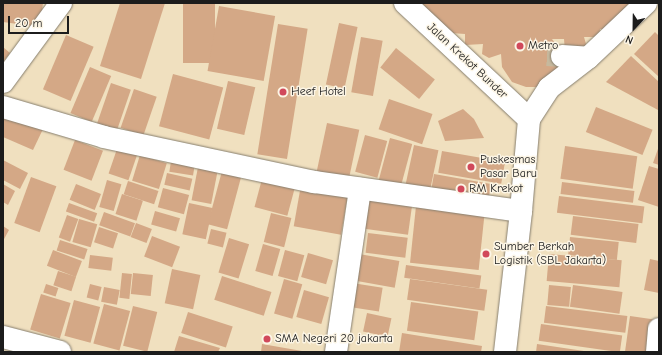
<!DOCTYPE html>
<style>
body{margin:0}
#map{position:relative;width:662px;height:355px;overflow:hidden;background:#f0e0bf;font-family:"Comic Neue",sans-serif}
div>[style]{position:absolute}
[style*='--x']{left:calc(var(--x)*1px);top:calc(var(--y)*1px);width:calc(var(--w)*1px);rotate:calc(var(--a)*1deg)}
.building>*{inset:0;background:#d4a886;transform-origin:0 0}
.minor-tunnel>*{height:22px;margin-top:-11px;transform-origin:0;background:repeating-linear-gradient(90deg,#c6b99e 0 22px,transparent 0 33px)}
.roads{filter:drop-shadow(0 0 1px #867e6e) drop-shadow(0 0 1px #867e6e)}
.minor>*{height:22px;margin:-11px;padding:0 11px;transform-origin:11px;border-radius:11px;background:#fff}
.dots>*{width:11px;height:11px;translate:-50% -50%;box-sizing:border-box;border:2px solid #fcf5e5;border-radius:50%}
span{translate:-50% -50%;white-space:nowrap;text-align:center;line-height:1.15;-webkit-text-stroke:3px #fcf5e5;paint-order:stroke}
.poi-label{font-size:12px;color:#1c1c1c}
.left{translate:0 -50%;text-align:left}
.street-label{font-size:12px;color:#1c1c1c}
.frame{position:absolute;inset:0;border:4px solid #1c1c1c;pointer-events:none}
.north{position:absolute;left:614px;top:8px;width:40px;height:40px;-webkit-text-stroke:3px #fcf5e5;paint-order:stroke;rotate:202deg;font-size:11px;font-weight:700;line-height:16px;text-align:center;color:#1c1c1c}
.north::after{content:'';display:block;margin:auto;width:14px;height:18px;background:#1c1c1c;clip-path:polygon(50% 0,100% 100%,50% 72%,0 100%)}
.scale{position:absolute;left:8px;top:16px;width:61px;height:18px;box-sizing:border-box;border:2px solid #1c1c1c;border-top:0;padding-left:5px;font-size:12px;line-height:14px;white-space:nowrap;color:#1c1c1c;-webkit-text-stroke:3px #fcf5e5;paint-order:stroke}
</style>
<div id="map">
<div class="building">
<i style="clip-path:polygon(3px 3px,43px 3px,40px 27px,3px 22px)"></i>
<i style="clip-path:polygon(120px 3px,165px 3px,141px 79px,100px 66px)"></i>
<i style="left:183px;top:3px;width:32px;height:60px"></i>
<i style="clip-path:polygon(418px 3px,639px 3px,617px 29px,600px 29px,599px 37px,584px 37px,586px 44px,582px 52px,565px 52px,564px 39px,552px 39px,558px 47px,560px 67px,540px 87px,526px 87px,512px 82px,502px 67px,501px 54px,489px 58px,482px 54px,483px 44px,465px 45px,465px 34px,451px 33px)"></i>
<i style="left:219px;top:6px;width:57px;height:66px;rotate:10deg"></i>
<i style="left:339px;top:23px;width:19px;height:63px;rotate:12deg"></i>
<i style="left:278px;top:24px;width:30px;height:132px;rotate:9deg"></i>
<i style="clip-path:polygon(655px 32px,659px 36px,659px 77px,634px 54px)"></i>
<i style="left:66px;top:35px;width:30px;height:59px;rotate:23deg"></i>
<i style="left:361px;top:37px;width:22px;height:56px;rotate:10deg"></i>
<i style="clip-path:polygon(3px 47px,10px 53px,3px 62px)"></i>
<i style="left:396px;top:48px;width:50px;height:25px;rotate:39deg"></i>
<i style="clip-path:polygon(631px 56px,659px 82px,658px 110px,606px 82px)"></i>
<i style="left:90px;top:67px;width:23px;height:50px;rotate:23deg"></i>
<i style="left:173px;top:74px;width:52px;height:54px;rotate:15deg"></i>
<i style="left:228px;top:81px;width:28px;height:49px;rotate:13deg"></i>
<i style="left:111px;top:83px;width:21px;height:44px;rotate:19deg"></i>
<i style="left:134px;top:89px;width:24px;height:41px;rotate:19deg"></i>
<i style="left:389px;top:99px;width:46px;height:32px;rotate:19deg"></i>
<i style="left:596px;top:107px;width:61px;height:27px;rotate:22deg"></i>
<i style="clip-path:polygon(463px 109px,474px 119px,484px 138px,445px 141px,438px 121px)"></i>
<i style="clip-path:polygon(3px 112px,43px 129px,33px 150px,3px 137px)"></i>
<i style="left:327px;top:123px;width:33px;height:49px;rotate:12deg"></i>
<i style="left:365px;top:135px;width:23px;height:38px;rotate:15deg"></i>
<i style="left:390px;top:138px;width:23px;height:47px;rotate:15deg"></i>
<i style="left:75px;top:140px;width:30px;height:32px;rotate:21deg"></i>
<i style="left:414px;top:145px;width:25px;height:46px;rotate:12deg"></i>
<i style="left:118px;top:146px;width:21px;height:29px;rotate:19deg"></i>
<i style="left:565px;top:146px;width:73px;height:33px;rotate:8deg"></i>
<i style="clip-path:polygon(659px 146px,659px 165px,653px 163px)"></i>
<i style="left:442px;top:151px;width:64px;height:22px;rotate:10deg"></i>
<i style="left:140px;top:155px;width:28px;height:27px;rotate:17deg"></i>
<i style="left:172px;top:155px;width:24px;height:17px;rotate:9deg"></i>
<i style="clip-path:polygon(3px 160px,28px 173px,20px 189px,3px 180px)"></i>
<i style="left:199px;top:162px;width:20px;height:39px;rotate:11deg"></i>
<i style="clip-path:polygon(649px 166px,659px 169px,659px 207px,638px 200px)"></i>
<i style="left:222px;top:171px;width:20px;height:55px;rotate:15deg"></i>
<i style="left:167px;top:173px;width:26px;height:12px;rotate:13deg"></i>
<i style="left:434px;top:174px;width:58px;height:20px;rotate:10deg"></i>
<i style="left:31px;top:177px;width:27px;height:49px;rotate:20deg"></i>
<i style="left:262px;top:179px;width:34px;height:29px;rotate:15deg"></i>
<i style="left:107px;top:180px;width:15px;height:28px;rotate:16deg"></i>
<i style="left:128px;top:181px;width:32px;height:14px;rotate:18deg"></i>
<i style="left:562px;top:182px;width:73px;height:12px;rotate:7deg"></i>
<i style="clip-path:polygon(3px 184px,15px 191px,8px 205px,3px 202px)"></i>
<i style="left:76px;top:184px;width:27px;height:17px;rotate:22deg"></i>
<i style="left:301px;top:185px;width:48px;height:42px;rotate:10deg"></i>
<i style="left:163px;top:188px;width:27px;height:20px;rotate:15deg"></i>
<i style="left:122px;top:194px;width:22px;height:21px;rotate:18deg"></i>
<i style="left:369px;top:196px;width:44px;height:33px;rotate:8deg"></i>
<i style="left:559px;top:196px;width:86px;height:17px;rotate:7deg"></i>
<i style="left:69px;top:203px;width:30px;height:9px;rotate:20deg"></i>
<i style="left:189px;top:203px;width:24px;height:32px;rotate:12deg"></i>
<i style="left:416px;top:206px;width:69px;height:57px;rotate:6deg"></i>
<i style="left:155px;top:211px;width:26px;height:14px;rotate:16deg"></i>
<i style="left:104px;top:212px;width:33px;height:14px;rotate:20deg"></i>
<i style="left:271px;top:213px;width:21px;height:30px;rotate:14deg"></i>
<i style="left:67px;top:215px;width:12px;height:24px;rotate:20deg"></i>
<i style="left:573px;top:216px;width:66px;height:19px;rotate:7deg"></i>
<i style="left:79px;top:219px;width:19px;height:24px;rotate:16deg"></i>
<i style="left:136px;top:223px;width:17px;height:15px;rotate:21deg"></i>
<i style="clip-path:polygon(3px 226px,9px 230px,3px 241px)"></i>
<i style="left:99px;top:227px;width:20px;height:16px;rotate:18deg"></i>
<i style="left:211px;top:229px;width:16px;height:15px;rotate:14deg"></i>
<i style="left:368px;top:233px;width:40px;height:20px;rotate:7deg"></i>
<i style="left:152px;top:236px;width:30px;height:22px;rotate:21deg"></i>
<i style="left:570px;top:237px;width:49px;height:18px;rotate:6deg"></i>
<i style="left:229px;top:238px;width:21px;height:36px;rotate:17deg"></i>
<i style="left:60px;top:240px;width:29px;height:11px;rotate:18deg"></i>
<i style="left:263px;top:244px;width:18px;height:28px;rotate:16deg"></i>
<i style="left:53px;top:250px;width:31px;height:17px;rotate:21deg"></i>
<i style="left:285px;top:250px;width:20px;height:27px;rotate:15deg"></i>
<i style="left:308px;top:253px;width:26px;height:25px;rotate:16deg"></i>
<i style="left:359px;top:254px;width:41px;height:27px;rotate:10deg"></i>
<i style="left:549px;top:254px;width:73px;height:27px;rotate:5deg"></i>
<i style="left:90px;top:255px;width:23px;height:13px;rotate:7deg"></i>
<i style="clip-path:polygon(650px 259px,659px 261px,659px 293px,644px 290px)"></i>
<i style="left:406px;top:265px;width:76px;height:13px;rotate:8deg"></i>
<i style="left:172px;top:269px;width:29px;height:35px;rotate:12deg"></i>
<i style="left:58px;top:271px;width:19px;height:15px;rotate:18deg"></i>
<i style="left:122px;top:273px;width:10px;height:25px;rotate:6deg"></i>
<i style="left:133px;top:273px;width:20px;height:21px;rotate:6deg"></i>
<i style="left:222px;top:276px;width:52px;height:25px;rotate:18deg"></i>
<i style="left:284px;top:279px;width:19px;height:36px;rotate:16deg"></i>
<i style="left:410px;top:279px;width:78px;height:21px;rotate:8deg"></i>
<i style="left:352px;top:283px;width:31px;height:24px;rotate:9deg"></i>
<i style="left:46px;top:284px;width:13px;height:9px;rotate:18deg"></i>
<i style="left:90px;top:284px;width:12px;height:14px;rotate:14deg"></i>
<i style="left:549px;top:285px;width:22px;height:20px;rotate:5deg"></i>
<i style="left:573px;top:285px;width:50px;height:22px;rotate:8deg"></i>
<i style="left:104px;top:287px;width:16px;height:15px;rotate:11deg"></i>
<i style="left:304px;top:290px;width:26px;height:28px;rotate:16deg"></i>
<i style="left:41px;top:294px;width:31px;height:37px;rotate:17deg"></i>
<i style="left:74px;top:300px;width:27px;height:37px;rotate:15deg"></i>
<i style="left:411px;top:302px;width:68px;height:29px;rotate:8deg"></i>
<i style="left:104px;top:304px;width:27px;height:41px;rotate:15deg"></i>
<i style="left:133px;top:306px;width:25px;height:41px;rotate:14deg"></i>
<i style="left:546px;top:306px;width:82px;height:17px;rotate:7deg"></i>
<i style="left:188px;top:312px;width:47px;height:22px;rotate:18deg"></i>
<i style="left:367px;top:313px;width:25px;height:19px;rotate:12deg"></i>
<i style="left:630px;top:316px;width:28px;height:36px;rotate:8deg"></i>
<i style="left:541px;top:324px;width:82px;height:17px;rotate:8deg"></i>
<i style="clip-path:polygon(402px 333px,482px 346px,481px 352px,399px 352px)"></i>
<i style="clip-path:polygon(179px 336px,220px 348px,218px 352px,174px 352px)"></i>
<i style="clip-path:polygon(262px 344px,302px 351px,302px 352px,261px 352px)"></i>
<i style="clip-path:polygon(537px 344px,584px 351px,584px 352px,536px 352px)"></i>
</div>
<div class="minor-tunnel">
<i style="--x:547;--y:55;--w:15;--a:4"></i>
</div>
<div class="roads">
<div class="minor">
<i style="--x:405;--y:3;--w:170;--a:43.1"></i>
<i style="--x:562;--y:56;--w:26;--a:4"></i>
<i style="--x:3;--y:82;--w:98;--a:-53.7"></i>
<i style="--x:3;--y:107;--w:105;--a:16.5"></i>
<i style="--x:104;--y:137;--w:215;--a:12.1"></i>
<i style="--x:314;--y:182;--w:209;--a:8"></i>
<i style="--x:3;--y:337;--w:59;--a:14.7"></i>
<i style="--x:336;--y:352;--w:165;--a:-81.6"></i>
<i style="--x:505;--y:352;--w:142;--a:-83.5"></i>
<i style="--x:521;--y:211;--w:92;--a:-85"></i>
<i style="--x:529;--y:119;--w:37;--a:-57"></i>
<i style="--x:549;--y:88;--w:49;--a:-37.6"></i>
<i style="--x:588;--y:58;--w:80;--a:-43.5"></i>
<i style="--x:657;--y:352;--w:23;--a:-85"></i>
</div>
</div>
<div class="dots">
<i style="left:520px;top:46px;background:#d1495b"></i>
<i style="left:283px;top:92px;background:#d1495b"></i>
<i style="left:471px;top:167px;background:#d1495b"></i>
<i style="left:461px;top:189px;background:#d1495b"></i>
<i style="left:486px;top:254px;background:#d1495b"></i>
<i style="left:267px;top:339px;background:#d1495b"></i>
</div>
<div class="poi-label">
<span class="left" style="left:528px;top:46px">Metro</span>
<span class="left" style="left:291px;top:92px">Heef Hotel</span>
<span class="left" style="left:480px;top:167px">Puskesmas<br>Pasar Baru</span>
<span class="left" style="left:469px;top:189px">RM Krekot</span>
<span class="left" style="left:494px;top:254px">Sumber Berkah<br>Logistik (SBL Jakarta)</span>
<span class="left" style="left:275px;top:339px">SMA Negeri 20 jakarta</span>
</div>
<div class="street-label">
<span style="left:467px;top:61px;rotate:43deg">Jalan Krekot Bunder</span>
</div>
<div class="frame"></div>
<div class="north">N</div>
<div class="scale">20 m</div>
</div>
